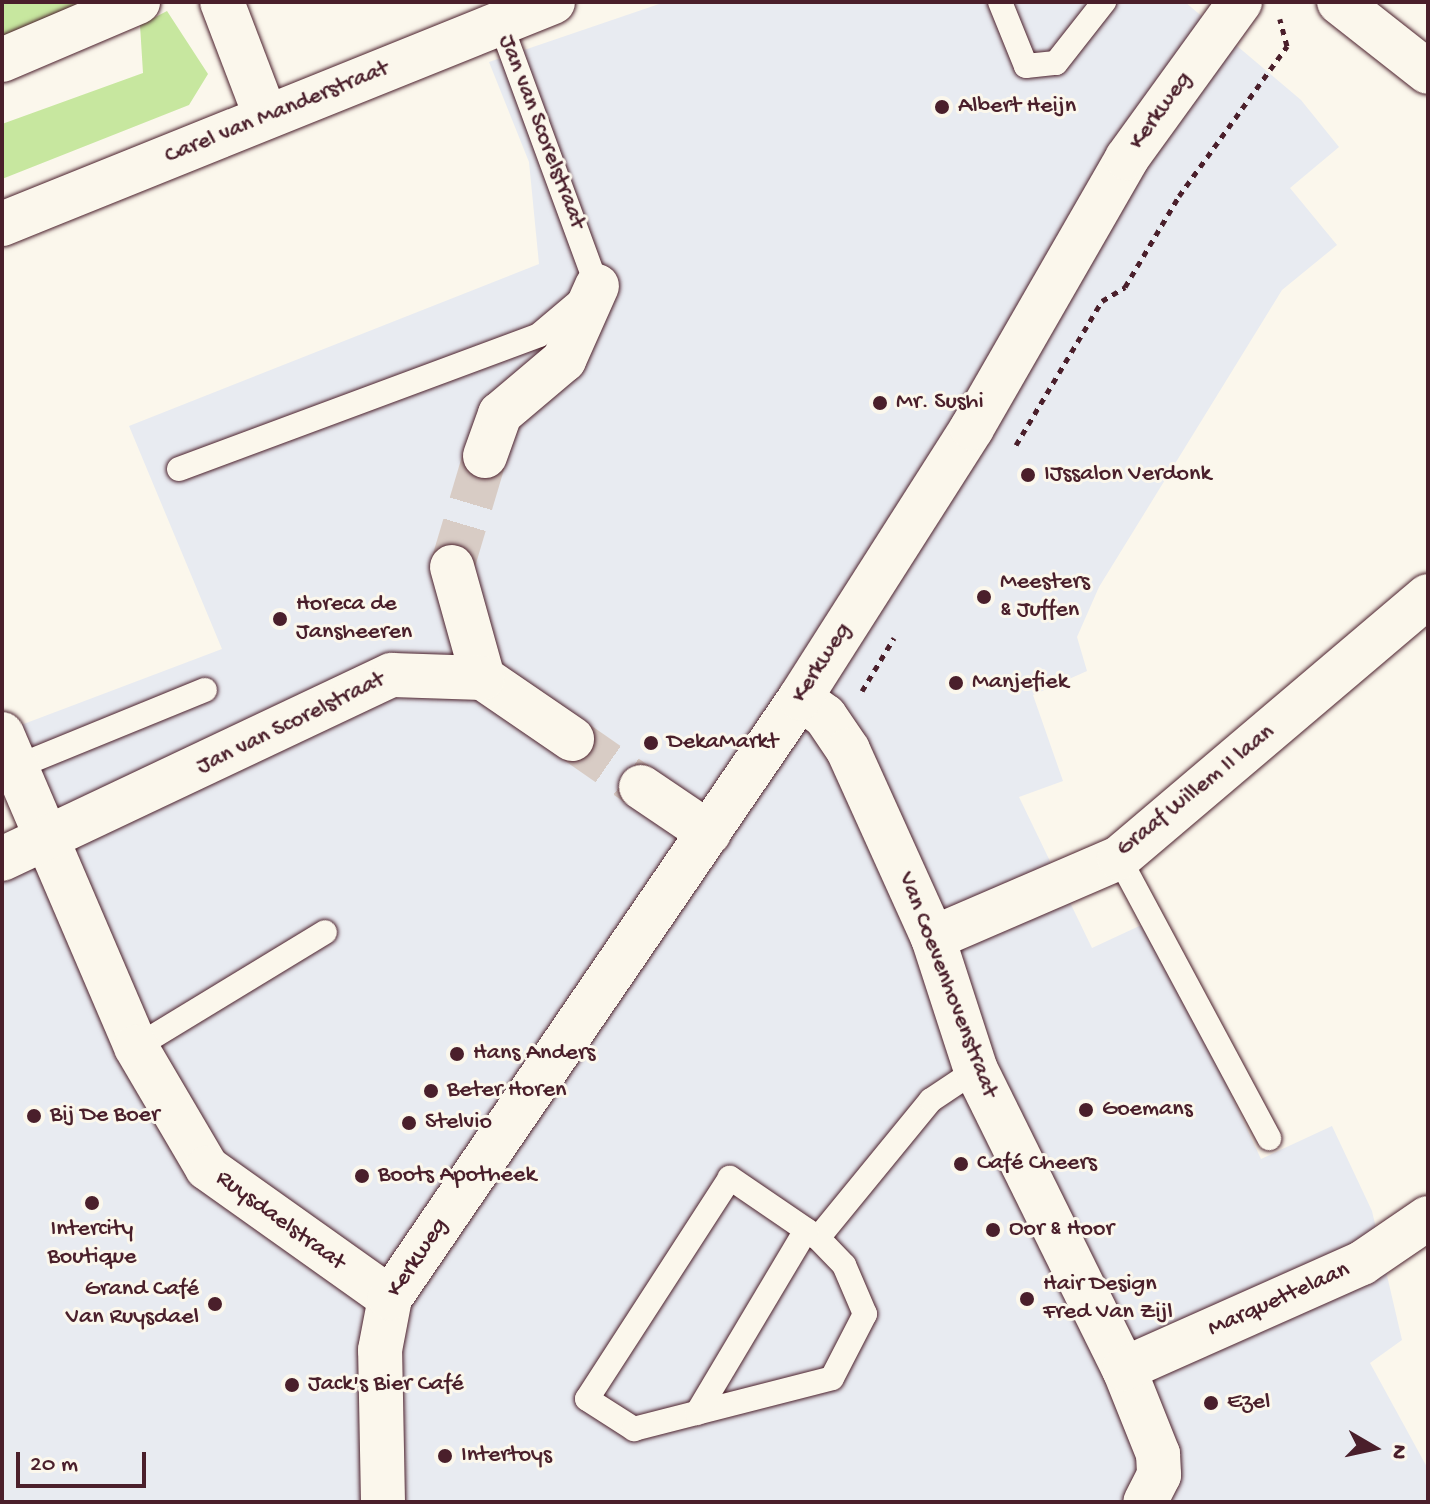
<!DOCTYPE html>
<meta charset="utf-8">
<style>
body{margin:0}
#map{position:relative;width:1430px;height:1504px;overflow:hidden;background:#fbf7ec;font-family:"Gochi Hand",sans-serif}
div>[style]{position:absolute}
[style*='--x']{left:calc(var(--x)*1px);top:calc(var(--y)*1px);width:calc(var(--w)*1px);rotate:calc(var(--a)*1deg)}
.built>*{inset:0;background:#e8ebf1}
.green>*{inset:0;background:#c7e79f}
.street-tunnel>*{height:44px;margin-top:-22px;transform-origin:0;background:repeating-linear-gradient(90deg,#d8ccc5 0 44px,transparent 0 66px)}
.path>*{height:5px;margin-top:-2.5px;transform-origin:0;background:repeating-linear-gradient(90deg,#4a1f2b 0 6px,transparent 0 12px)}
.roads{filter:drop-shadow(0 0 2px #4a1f2b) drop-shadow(0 0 2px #4a1f2b)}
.lane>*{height:24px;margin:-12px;padding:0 12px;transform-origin:12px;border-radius:12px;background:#fbf7ec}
.street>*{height:44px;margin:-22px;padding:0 22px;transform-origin:22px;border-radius:22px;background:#fbf7ec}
.secondary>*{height:44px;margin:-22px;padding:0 22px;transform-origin:22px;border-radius:22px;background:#fbf7ec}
.dots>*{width:22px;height:22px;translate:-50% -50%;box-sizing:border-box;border:4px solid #fbf7ec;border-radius:50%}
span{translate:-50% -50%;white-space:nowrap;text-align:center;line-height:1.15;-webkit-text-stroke:6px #fbf7ec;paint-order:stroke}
.poi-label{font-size:24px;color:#4a1f2b}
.left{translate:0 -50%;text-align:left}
.right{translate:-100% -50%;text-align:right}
.street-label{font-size:24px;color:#4a1f2b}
.frame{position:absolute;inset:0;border:4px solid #4a1f2b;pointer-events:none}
.north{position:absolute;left:1334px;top:1408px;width:80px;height:80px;-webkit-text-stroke:6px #fbf7ec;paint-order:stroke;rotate:99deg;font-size:22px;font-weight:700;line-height:32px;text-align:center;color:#4a1f2b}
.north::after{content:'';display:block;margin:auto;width:28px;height:36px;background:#4a1f2b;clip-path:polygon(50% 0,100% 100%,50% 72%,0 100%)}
.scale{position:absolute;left:16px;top:1452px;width:130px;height:36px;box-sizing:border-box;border:4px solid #4a1f2b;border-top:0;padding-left:10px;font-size:24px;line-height:28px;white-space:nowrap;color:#4a1f2b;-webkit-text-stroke:6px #fbf7ec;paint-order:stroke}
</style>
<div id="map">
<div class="built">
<i style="clip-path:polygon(665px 2px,1185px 2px,1301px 100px,1339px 147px,1290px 188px,1337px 245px,1282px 290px,1099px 587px,1077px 637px,1087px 671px,1033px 695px,1063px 781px,1019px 797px,1092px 948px,1150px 921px,1261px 1159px,1332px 1126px,1372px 1211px,1402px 1340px,1370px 1363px,1428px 1469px,1428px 1502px,2px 1502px,2px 859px,47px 841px,21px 725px,222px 649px,129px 426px,539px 264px,529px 162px,489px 62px)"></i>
</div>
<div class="green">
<i style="clip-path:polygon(2px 2px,97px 2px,2px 42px)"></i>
<i style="clip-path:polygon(167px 11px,208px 74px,189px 105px,2px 179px,2px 124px,143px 73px,140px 25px)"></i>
</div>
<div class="street-tunnel">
<i style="--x:452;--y:567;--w:116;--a:-73.4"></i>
<i style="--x:572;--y:739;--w:84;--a:34.8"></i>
</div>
<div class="path">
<i style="--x:1016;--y:445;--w:168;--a:-59.2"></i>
<i style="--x:1102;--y:301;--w:27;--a:-31"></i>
<i style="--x:1125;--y:287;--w:106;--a:-59.3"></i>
<i style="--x:1179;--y:196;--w:185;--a:-54.2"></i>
<i style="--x:1287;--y:46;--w:28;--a:-105"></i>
<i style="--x:862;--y:691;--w:62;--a:-58.9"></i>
</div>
<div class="roads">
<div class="lane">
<i style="--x:1000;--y:2;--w:69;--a:67.9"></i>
<i style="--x:1026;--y:66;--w:30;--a:-6"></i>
<i style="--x:1056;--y:63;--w:78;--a:-51.8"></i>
<i style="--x:179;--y:469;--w:384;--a:-20.4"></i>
<i style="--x:539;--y:335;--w:76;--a:-40.2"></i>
<i style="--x:597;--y:286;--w:280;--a:-110.2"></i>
<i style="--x:16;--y:767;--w:204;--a:-22.2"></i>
<i style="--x:1119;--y:858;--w:318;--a:61.8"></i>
<i style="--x:136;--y:1047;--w:221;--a:-31.3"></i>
<i style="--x:818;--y:1238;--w:107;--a:-145.7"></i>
<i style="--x:730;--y:1178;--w:263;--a:122.9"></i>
<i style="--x:587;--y:1399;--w:56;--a:32.6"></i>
<i style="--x:634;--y:1429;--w:204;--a:-14.4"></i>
<i style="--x:832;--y:1378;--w:72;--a:-62.7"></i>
<i style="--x:865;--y:1314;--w:53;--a:-113.2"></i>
<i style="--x:844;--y:1265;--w:37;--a:-134"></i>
<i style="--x:818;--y:1238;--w:178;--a:-50.7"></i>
<i style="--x:931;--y:1100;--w:54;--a:-33.7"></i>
<i style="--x:697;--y:1413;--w:213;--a:-59.2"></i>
</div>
<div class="street">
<i style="--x:222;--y:2;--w:123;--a:69.1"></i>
<i style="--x:2;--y:60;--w:148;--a:-23.1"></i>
<i style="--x:485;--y:456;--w:45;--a:-70.3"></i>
<i style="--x:500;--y:414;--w:84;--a:-40.2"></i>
<i style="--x:564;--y:360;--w:81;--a:-66"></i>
<i style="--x:452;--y:567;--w:115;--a:74.4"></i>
<i style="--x:483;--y:678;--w:108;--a:34.4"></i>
<i style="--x:800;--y:698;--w:31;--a:36"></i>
<i style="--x:825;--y:716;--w:41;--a:55.9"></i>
<i style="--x:848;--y:750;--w:206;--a:65.7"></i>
<i style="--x:933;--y:938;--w:139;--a:72"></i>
<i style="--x:976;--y:1070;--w:334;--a:63.7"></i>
<i style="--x:1124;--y:1369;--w:92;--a:68.2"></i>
<i style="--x:1158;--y:1454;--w:21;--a:87"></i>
<i style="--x:1159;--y:1475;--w:30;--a:117"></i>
<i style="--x:2;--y:734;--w:340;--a:66.8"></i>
<i style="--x:136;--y:1047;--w:140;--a:59.6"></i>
<i style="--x:207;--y:1168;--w:224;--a:35.4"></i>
<i style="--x:641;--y:787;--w:82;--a:34.1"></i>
<i style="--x:2;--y:859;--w:431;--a:-25.3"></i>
<i style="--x:392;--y:675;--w:91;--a:1.9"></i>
<i style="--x:933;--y:938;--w:202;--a:-23.3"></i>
<i style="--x:1119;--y:858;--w:405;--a:-40.3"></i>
<i style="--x:1124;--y:1369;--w:261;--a:-24"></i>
<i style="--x:1362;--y:1263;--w:80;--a:-34.3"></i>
<i style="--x:383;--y:1502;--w:152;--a:-91.1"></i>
<i style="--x:380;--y:1350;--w:53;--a:-79.1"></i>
<i style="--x:390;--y:1298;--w:727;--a:-55.65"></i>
<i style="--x:800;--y:698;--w:320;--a:-57.5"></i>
<i style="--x:972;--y:428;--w:311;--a:-60.1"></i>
<i style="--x:1127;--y:158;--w:193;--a:-54.1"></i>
</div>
<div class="secondary">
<i style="--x:1339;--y:2;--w:113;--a:38.2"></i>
<i style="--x:2;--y:224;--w:594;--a:-21.94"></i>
</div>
</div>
<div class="dots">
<i style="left:942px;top:107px;background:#4a1f2b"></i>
<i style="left:880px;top:403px;background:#4a1f2b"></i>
<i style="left:1028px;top:475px;background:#4a1f2b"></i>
<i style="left:984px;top:597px;background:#4a1f2b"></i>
<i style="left:280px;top:619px;background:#4a1f2b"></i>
<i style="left:956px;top:683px;background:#4a1f2b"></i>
<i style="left:651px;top:743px;background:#4a1f2b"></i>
<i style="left:457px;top:1054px;background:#4a1f2b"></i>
<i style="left:431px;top:1091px;background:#4a1f2b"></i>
<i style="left:1086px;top:1110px;background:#4a1f2b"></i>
<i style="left:34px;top:1116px;background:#4a1f2b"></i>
<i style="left:409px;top:1123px;background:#4a1f2b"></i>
<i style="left:961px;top:1164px;background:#4a1f2b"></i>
<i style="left:362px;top:1176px;background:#4a1f2b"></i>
<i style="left:92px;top:1203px;background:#4a1f2b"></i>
<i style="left:993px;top:1230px;background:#4a1f2b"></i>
<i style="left:1027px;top:1299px;background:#4a1f2b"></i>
<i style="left:215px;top:1304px;background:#4a1f2b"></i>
<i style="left:292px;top:1385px;background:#4a1f2b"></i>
<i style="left:1211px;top:1403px;background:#4a1f2b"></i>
<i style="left:445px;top:1456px;background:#4a1f2b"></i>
</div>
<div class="poi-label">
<span class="left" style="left:958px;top:107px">Albert Heijn</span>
<span class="left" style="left:896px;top:403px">Mr. Sushi</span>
<span class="left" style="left:1044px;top:475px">IJssalon Verdonk</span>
<span class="left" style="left:1000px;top:597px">Meesters<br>&amp; Juffen</span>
<span class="left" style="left:296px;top:619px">Horeca de<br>Jansheeren</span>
<span class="left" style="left:972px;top:683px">Manjefiek</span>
<span class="left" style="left:667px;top:743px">DekaMarkt</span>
<span class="left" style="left:473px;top:1054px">Hans Anders</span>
<span class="left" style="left:447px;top:1091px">Beter Horen</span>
<span class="left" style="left:1102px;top:1110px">Goemans</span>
<span class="left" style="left:50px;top:1116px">Bij De Boer</span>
<span class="left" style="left:425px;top:1123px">Stelvio</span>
<span class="left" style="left:977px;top:1164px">Café Cheers</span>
<span class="left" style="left:378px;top:1176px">Boots Apotheek</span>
<span style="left:92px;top:1244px">Intercity<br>Boutique</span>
<span class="left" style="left:1009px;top:1230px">Oor &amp; Hoor</span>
<span class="left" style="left:1043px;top:1299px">Hair Design<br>Fred Van Zijl</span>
<span class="right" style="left:199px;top:1304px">Grand Café<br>Van Ruysdael</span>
<span class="left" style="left:308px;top:1385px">Jack's Bier Café</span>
<span class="left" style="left:1227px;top:1403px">Ezel</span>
<span class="left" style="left:461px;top:1456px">Intertoys</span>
</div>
<div class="street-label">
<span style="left:1161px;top:111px;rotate:-54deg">Kerkweg</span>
<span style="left:277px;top:113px;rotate:-22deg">Carel van Manderstraat</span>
<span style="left:541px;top:132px;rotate:69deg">Jan van Scorelstraat</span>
<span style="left:822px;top:663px;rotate:-57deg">Kerkweg</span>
<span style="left:291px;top:724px;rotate:-26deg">Jan van Scorelstraat</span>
<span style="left:1196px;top:791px;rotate:-39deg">Graaf Willem II laan</span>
<span style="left:947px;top:985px;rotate:69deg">Van Coevenhovenstraat</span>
<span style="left:280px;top:1221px;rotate:36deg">Ruysdaelstraat</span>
<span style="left:418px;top:1258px;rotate:-56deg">Kerkweg</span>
<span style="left:1279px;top:1300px;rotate:-24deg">Marquettelaan</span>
</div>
<div class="frame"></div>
<div class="north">N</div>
<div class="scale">20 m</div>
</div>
